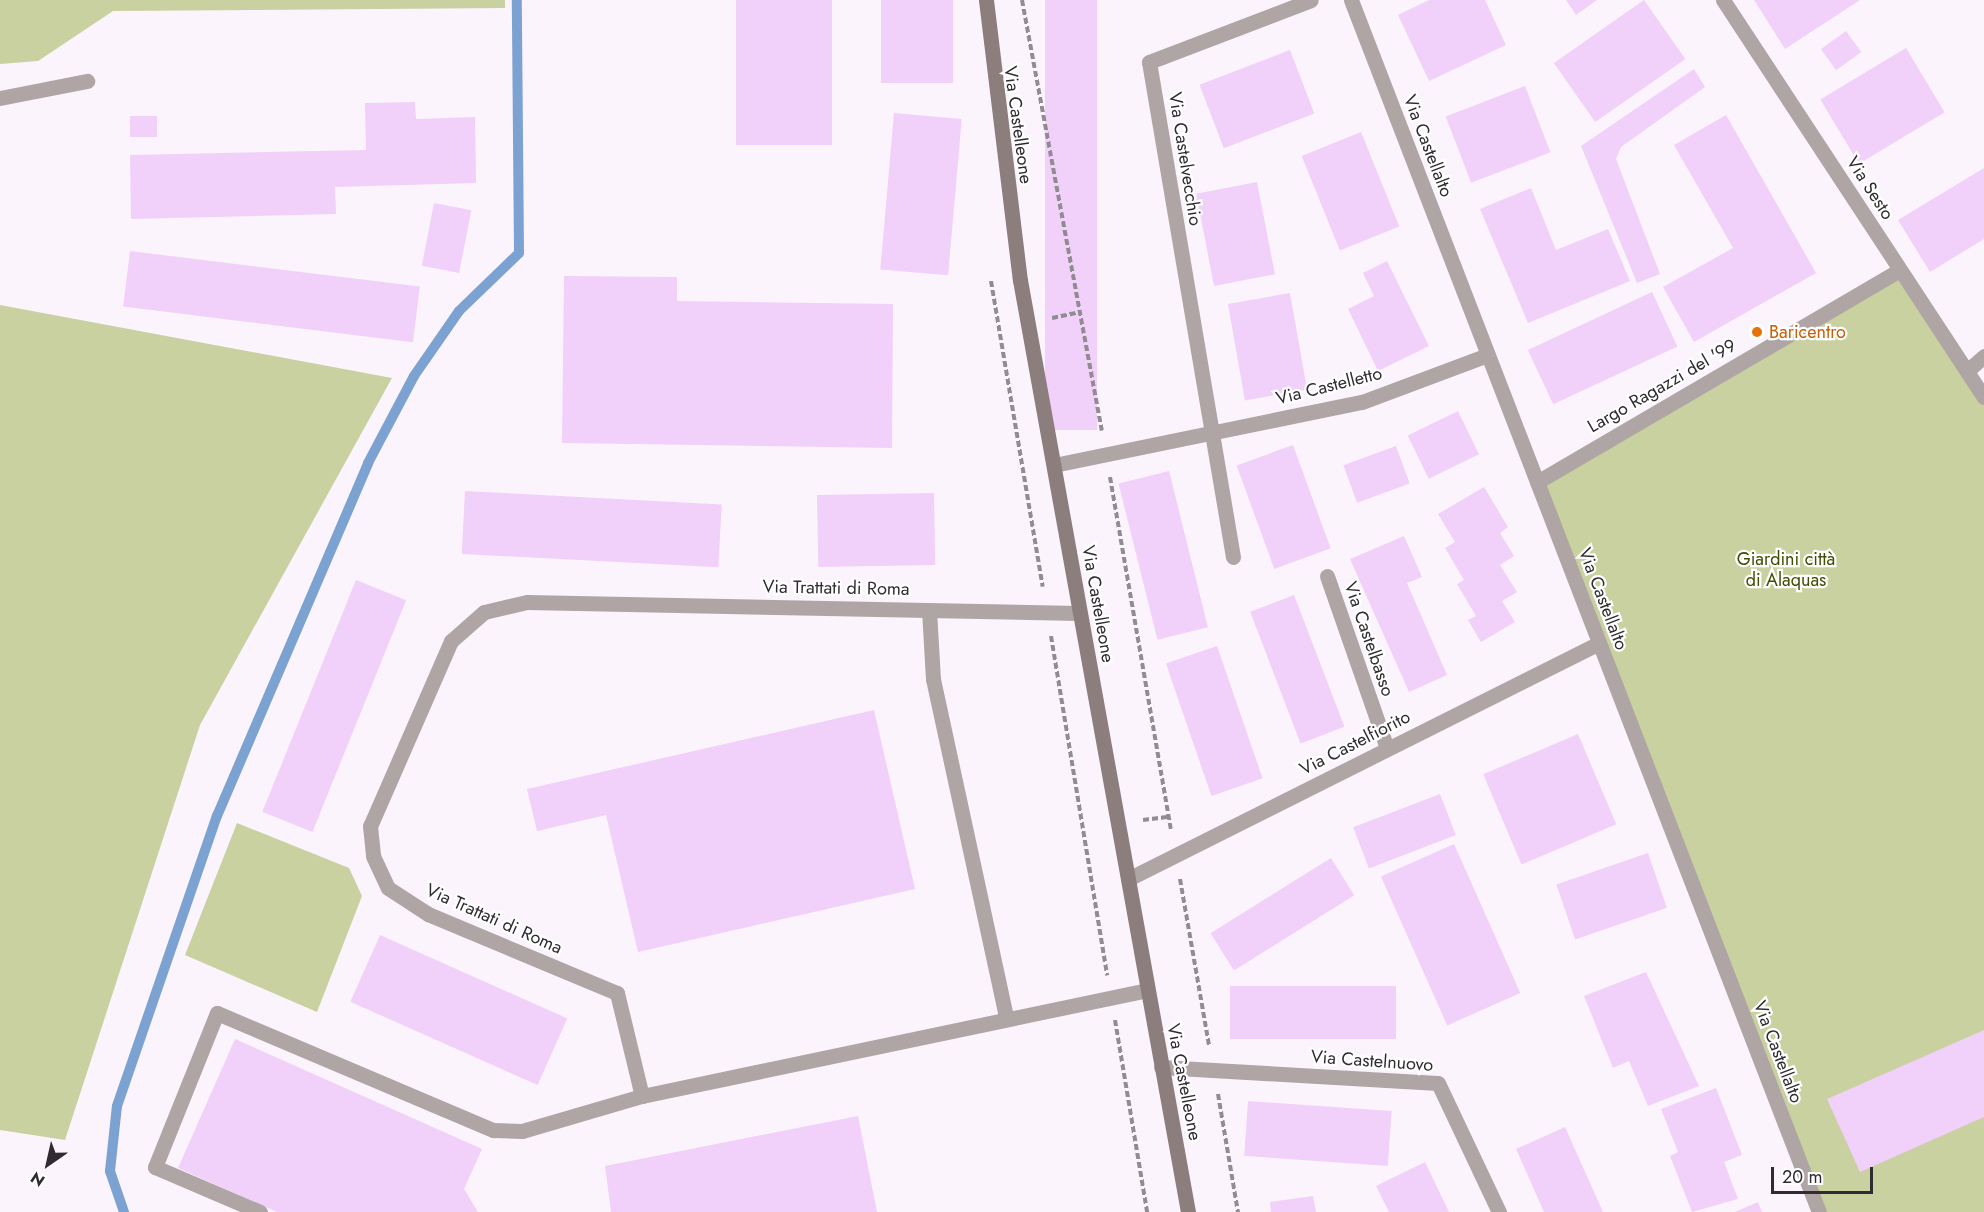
<!DOCTYPE html>
<meta charset="utf-8">
<style>
body{margin:0}
#map{position:relative;width:1984px;height:1212px;overflow:hidden;background:#fcf4fd;font-family:Jost,sans-serif}
div>[style]{position:absolute}
[style*='--x']{left:calc(var(--x)*1px);top:calc(var(--y)*1px);width:calc(var(--w)*1px);rotate:calc(var(--a)*1deg)}
.green>*{inset:0;background:#c8d19f}
.stream>*{height:10px;margin:-5px;padding:0 5px;transform-origin:5px;border-radius:5px;background:#7ca2d1}
.building>*{inset:0;background:#f1d0f9;transform-origin:0 0}
.path>*{height:4px;margin-top:-2px;transform-origin:0;background:repeating-linear-gradient(90deg,#918b92 0 6px,transparent 0 9px)}
.service>*{height:15px;margin:-7.5px;padding:0 7.5px;transform-origin:7.5px;border-radius:7.5px;background:#afa5a4}
.minor>*{height:15px;margin:-7.5px;padding:0 7.5px;transform-origin:7.5px;border-radius:7.5px;background:#afa5a4}
.tertiary>*{height:15px;margin:-7.5px;padding:0 7.5px;transform-origin:7.5px;border-radius:7.5px;background:#afa5a4}
.secondary>*{height:15px;margin:-7.5px;padding:0 7.5px;transform-origin:7.5px;border-radius:7.5px;background:#8b7e7c}
.dots>*{width:16px;height:16px;translate:-50% -50%;box-sizing:border-box;border:3px solid #fff;border-radius:50%}
span{translate:-50% -50%;white-space:nowrap;text-align:center;line-height:1.15;-webkit-text-stroke:4.5px #fff;paint-order:stroke}
.street-label{font-size:18px;color:#2f2b30}
.food-label{font-size:18px;color:#c56008}
.left{translate:0 -50%;text-align:left}
.park-label{font-size:18px;color:#444b01}
.north{position:absolute;left:18px;top:1134px;width:60px;height:60px;-webkit-text-stroke:4px #fff;paint-order:stroke;rotate:214deg;font-size:16px;font-weight:700;line-height:24px;text-align:center;color:#2f2b30}
.north::after{content:'';display:block;margin:auto;width:21px;height:27px;background:#2f2b30;clip-path:polygon(50% 0,100% 100%,50% 72%,0 100%)}
.scale{position:absolute;left:1771px;top:1167px;width:102px;height:27px;box-sizing:border-box;border:3px solid #2f2b30;border-top:0;padding-left:8px;font-size:18px;line-height:21px;white-space:nowrap;color:#2f2b30;-webkit-text-stroke:4px #fff;paint-order:stroke}
</style>
<div id="map">
<div class="green">
<i style="clip-path:polygon(0 0,505px 0,505px 8px,113px 11px,38px 61px,0 64px)"></i>
<i style="clip-path:polygon(1897px 278px,1984px 404px,1984px 1212px,1817px 1212px,1541px 482px)"></i>
<i style="clip-path:polygon(0 305px,392px 378px,200px 725px,65px 1140px,0 1130px)"></i>
<i style="clip-path:polygon(237px 823px,349px 868px,362px 896px,317px 1012px,185px 955px)"></i>
</div>
<div class="stream">
<i style="--x:124;--y:1212;--w:43;--a:-108.9"></i>
<i style="--x:110;--y:1171;--w:65;--a:-83.9"></i>
<i style="--x:117;--y:1106;--w:307;--a:-71"></i>
<i style="--x:217;--y:816;--w:384;--a:-66.8"></i>
<i style="--x:368;--y:463;--w:98;--a:-62.1"></i>
<i style="--x:414;--y:376;--w:79;--a:-55.3"></i>
<i style="--x:459;--y:311;--w:83;--a:-44"></i>
<i style="--x:519;--y:253;--w:253;--a:-90.5"></i>
</div>
<div class="building">
<i style="left:736px;top:0;width:96px;height:145px"></i>
<i style="left:881px;top:0;width:72px;height:83px"></i>
<i style="left:1045px;top:0;width:52px;height:430px"></i>
<i style="clip-path:polygon(1429px 0,1485px 0,1506px 45px,1429px 81px,1398px 15px)"></i>
<i style="clip-path:polygon(1566px 0,1597px 0,1576px 15px)"></i>
<i style="left:1644px;top:0;width:72px;height:110px;rotate:55deg"></i>
<i style="clip-path:polygon(1754px 0,1860px 0,1785px 49px)"></i>
<i style="left:1846px;top:31px;width:26px;height:31px;rotate:54deg"></i>
<i style="left:1906px;top:48px;width:75px;height:100px;rotate:59deg"></i>
<i style="left:1290px;top:50px;width:68px;height:97px;rotate:69deg"></i>
<i style="clip-path:polygon(1694px 69px,1705px 87px,1621px 147px,1616px 159px,1660px 274px,1637px 283px,1581px 146px)"></i>
<i style="left:1525px;top:86px;width:71px;height:85px;rotate:69deg"></i>
<i style="clip-path:polygon(415px 102px,416px 119px,475px 117px,476px 183px,335px 187px,336px 214px,131px 219px,130px 155px,366px 150px,365px 103px)"></i>
<i style="left:894px;top:113px;width:68px;height:157px;rotate:5deg"></i>
<i style="clip-path:polygon(1726px 115px,1816px 273px,1694px 342px,1663px 287px,1733px 248px,1674px 145px)"></i>
<i style="left:130px;top:116px;width:27px;height:21px"></i>
<i style="left:1361px;top:132px;width:102px;height:64px;rotate:68deg"></i>
<i style="clip-path:polygon(1984px 168px,1984px 239px,1930px 272px,1898px 220px)"></i>
<i style="left:1257px;top:182px;width:94px;height:62px;rotate:79deg"></i>
<i style="clip-path:polygon(1531px 188px,1556px 250px,1608px 229px,1630px 281px,1528px 323px,1480px 209px)"></i>
<i style="left:434px;top:203px;width:38px;height:64px;rotate:11deg"></i>
<i style="left:130px;top:251px;width:292px;height:56px;rotate:7deg"></i>
<i style="clip-path:polygon(1387px 261px,1429px 346px,1378px 371px,1348px 309px,1374px 296px,1363px 273px)"></i>
<i style="clip-path:polygon(564px 276px,677px 277px,677px 301px,893px 304px,892px 448px,562px 443px)"></i>
<i style="left:1652px;top:292px;width:60px;height:137px;rotate:65deg"></i>
<i style="left:1290px;top:293px;width:98px;height:63px;rotate:80deg"></i>
<i style="left:1458px;top:411px;width:48px;height:56px;rotate:64deg"></i>
<i style="left:1293px;top:445px;width:110px;height:60px;rotate:70deg"></i>
<i style="left:1396px;top:446px;width:40px;height:56px;rotate:70deg"></i>
<i style="left:1169px;top:471px;width:161px;height:52px;rotate:76deg"></i>
<i style="clip-path:polygon(1484px 487px,1508px 527px,1500px 533px,1514px 556px,1500px 565px,1517px 592px,1502px 601px,1515px 622px,1481px 642px,1468px 620px,1476px 616px,1457px 584px,1464px 580px,1445px 548px,1455px 542px,1438px 514px)"></i>
<i style="left:465px;top:491px;width:257px;height:63px;rotate:3deg"></i>
<i style="left:934px;top:493px;width:72px;height:117px;rotate:89deg"></i>
<i style="clip-path:polygon(1404px 536px,1422px 577px,1407px 583px,1447px 675px,1409px 692px,1350px 559px)"></i>
<i style="left:356px;top:580px;width:54px;height:250px;rotate:22deg"></i>
<i style="left:1294px;top:595px;width:141px;height:47px;rotate:69deg"></i>
<i style="left:1217px;top:646px;width:140px;height:54px;rotate:71deg"></i>
<i style="clip-path:polygon(874px 710px,915px 889px,638px 952px,606px 815px,537px 831px,527px 789px)"></i>
<i style="left:1578px;top:734px;width:98px;height:103px;rotate:67deg"></i>
<i style="left:1440px;top:794px;width:44px;height:93px;rotate:69deg"></i>
<i style="left:1454px;top:844px;width:163px;height:80px;rotate:66deg"></i>
<i style="left:1648px;top:853px;width:58px;height:97px;rotate:71deg"></i>
<i style="left:1331px;top:858px;width:44px;height:142px;rotate:58deg"></i>
<i style="left:380px;top:935px;width:205px;height:73px;rotate:24deg"></i>
<i style="clip-path:polygon(1646px 972px,1699px 1086px,1648px 1106px,1629px 1061px,1613px 1068px,1584px 996px)"></i>
<i style="left:1230px;top:986px;width:166px;height:53px"></i>
<i style="clip-path:polygon(1984px 1030px,1984px 1117px,1860px 1172px,1827px 1099px)"></i>
<i style="clip-path:polygon(235px 1039px,482px 1149px,464px 1189px,478px 1212px,277px 1212px,178px 1168px)"></i>
<i style="clip-path:polygon(1716px 1088px,1742px 1155px,1724px 1162px,1738px 1199px,1692px 1212px,1670px 1156px,1678px 1152px,1661px 1109px)"></i>
<i style="left:1248px;top:1101px;width:144px;height:55px;rotate:4deg"></i>
<i style="clip-path:polygon(858px 1116px,877px 1212px,611px 1212px,605px 1166px)"></i>
<i style="clip-path:polygon(1565px 1127px,1603px 1212px,1544px 1212px,1516px 1149px)"></i>
<i style="clip-path:polygon(1425px 1162px,1449px 1212px,1389px 1212px,1376px 1186px)"></i>
<i style="clip-path:polygon(1313px 1196px,1316px 1212px,1271px 1212px,1270px 1202px)"></i>
<i style="clip-path:polygon(1758px 1202px,1762px 1212px,1735px 1212px)"></i>
</div>
<div class="path">
<i style="--x:1022;--y:0;--w:438;--a:79.5"></i>
<i style="--x:991;--y:281;--w:310;--a:80.4"></i>
<i style="--x:1052;--y:318;--w:29;--a:-12"></i>
<i style="--x:1110;--y:477;--w:358;--a:80.2"></i>
<i style="--x:1051;--y:636;--w:344;--a:80.6"></i>
<i style="--x:1143;--y:820;--w:26;--a:-7"></i>
<i style="--x:1180;--y:879;--w:169;--a:80.1"></i>
<i style="--x:1115;--y:1020;--w:195;--a:80.5"></i>
<i style="--x:1218;--y:1094;--w:120;--a:80.4"></i>
</div>
<div class="service">
<i style="--x:929;--y:610;--w:69;--a:86.7"></i>
<i style="--x:933;--y:679;--w:346;--a:77.8"></i>
<i style="--x:260;--y:1212;--w:114;--a:-156.8"></i>
<i style="--x:155;--y:1167;--w:166;--a:-68.1"></i>
<i style="--x:217;--y:1013;--w:300;--a:23"></i>
<i style="--x:493;--y:1130;--w:29;--a:2"></i>
<i style="--x:522;--y:1131;--w:125;--a:-16.3"></i>
</div>
<div class="minor">
<i style="--x:1351;--y:0;--w:1299;--a:68.89"></i>
<i style="--x:0;--y:98;--w:89;--a:-11.1"></i>
<i style="--x:1967;--y:371;--w:23;--a:-41"></i>
<i style="--x:1054;--y:465;--w:314;--a:-11.6"></i>
<i style="--x:1362;--y:402;--w:134;--a:-20.5"></i>
<i style="--x:1537;--y:482;--w:420;--a:-30.3"></i>
<i style="--x:1233;--y:557;--w:502;--a:-99.63"></i>
<i style="--x:1149;--y:62;--w:173;--a:-20.9"></i>
<i style="--x:1327;--y:576;--w:182;--a:70.8"></i>
<i style="--x:1079;--y:613;--w:552;--a:-178.86"></i>
<i style="--x:527;--y:602;--w:44;--a:166.9"></i>
<i style="--x:484;--y:612;--w:44;--a:138.7"></i>
<i style="--x:451;--y:641;--w:202;--a:113.6"></i>
<i style="--x:370;--y:826;--w:30;--a:84"></i>
<i style="--x:373;--y:856;--w:35;--a:65"></i>
<i style="--x:388;--y:888;--w:48;--a:33"></i>
<i style="--x:428;--y:914;--w:205;--a:22.7"></i>
<i style="--x:617;--y:993;--w:106;--a:76.4"></i>
<i style="--x:642;--y:1096;--w:516;--a:-11.85"></i>
<i style="--x:1128;--y:879;--w:527;--a:-26.61"></i>
<i style="--x:1161;--y:1067;--w:277;--a:3.3"></i>
<i style="--x:1438;--y:1083;--w:143;--a:64.7"></i>
</div>
<div class="tertiary">
<i style="--x:1723;--y:0;--w:475;--a:56.7"></i>
</div>
<div class="secondary">
<i style="--x:986;--y:0;--w:282;--a:83.1"></i>
<i style="--x:1020;--y:280;--w:947;--a:79.78"></i>
</div>
<div class="dots">
<i style="left:1757px;top:332px;background:#e8710a"></i>
</div>
<div class="street-label">
<span style="left:1018px;top:125px;rotate:82deg">Via Castelleone</span>
<span style="left:1428px;top:146px;rotate:69deg">Via Castellalto</span>
<span style="left:1185px;top:159px;rotate:81deg">Via Castelvecchio</span>
<span style="left:1870px;top:188px;rotate:57deg">Via Sesto</span>
<span style="left:1329px;top:386px;rotate:-14deg">Via Castelletto</span>
<span style="left:1662px;top:386px;rotate:-30deg">Largo Ragazzi del '99</span>
<span style="left:836px;top:588px;rotate:1deg">Via Trattati di Roma</span>
<span style="left:1603px;top:599px;rotate:69deg">Via Castellalto</span>
<span style="left:1098px;top:604px;rotate:80deg">Via Castelleone</span>
<span style="left:1369px;top:639px;rotate:71deg">Via Castelbasso</span>
<span style="left:1355px;top:743px;rotate:-27deg">Via Castelfiorito</span>
<span style="left:494px;top:919px;rotate:24deg">Via Trattati di Roma</span>
<span style="left:1778px;top:1052px;rotate:69deg">Via Castellalto</span>
<span style="left:1372px;top:1061px;rotate:4deg">Via Castelnuovo</span>
<span style="left:1184px;top:1082px;rotate:79deg">Via Castelleone</span>
</div>
<div class="food-label">
<span class="left" style="left:1769px;top:332px">Baricentro</span>
</div>
<div class="park-label">
<span style="left:1786px;top:570px">Giardini città<br>di Alaquas</span>
</div>
<div class="north">N</div>
<div class="scale">20 m</div>
</div>
